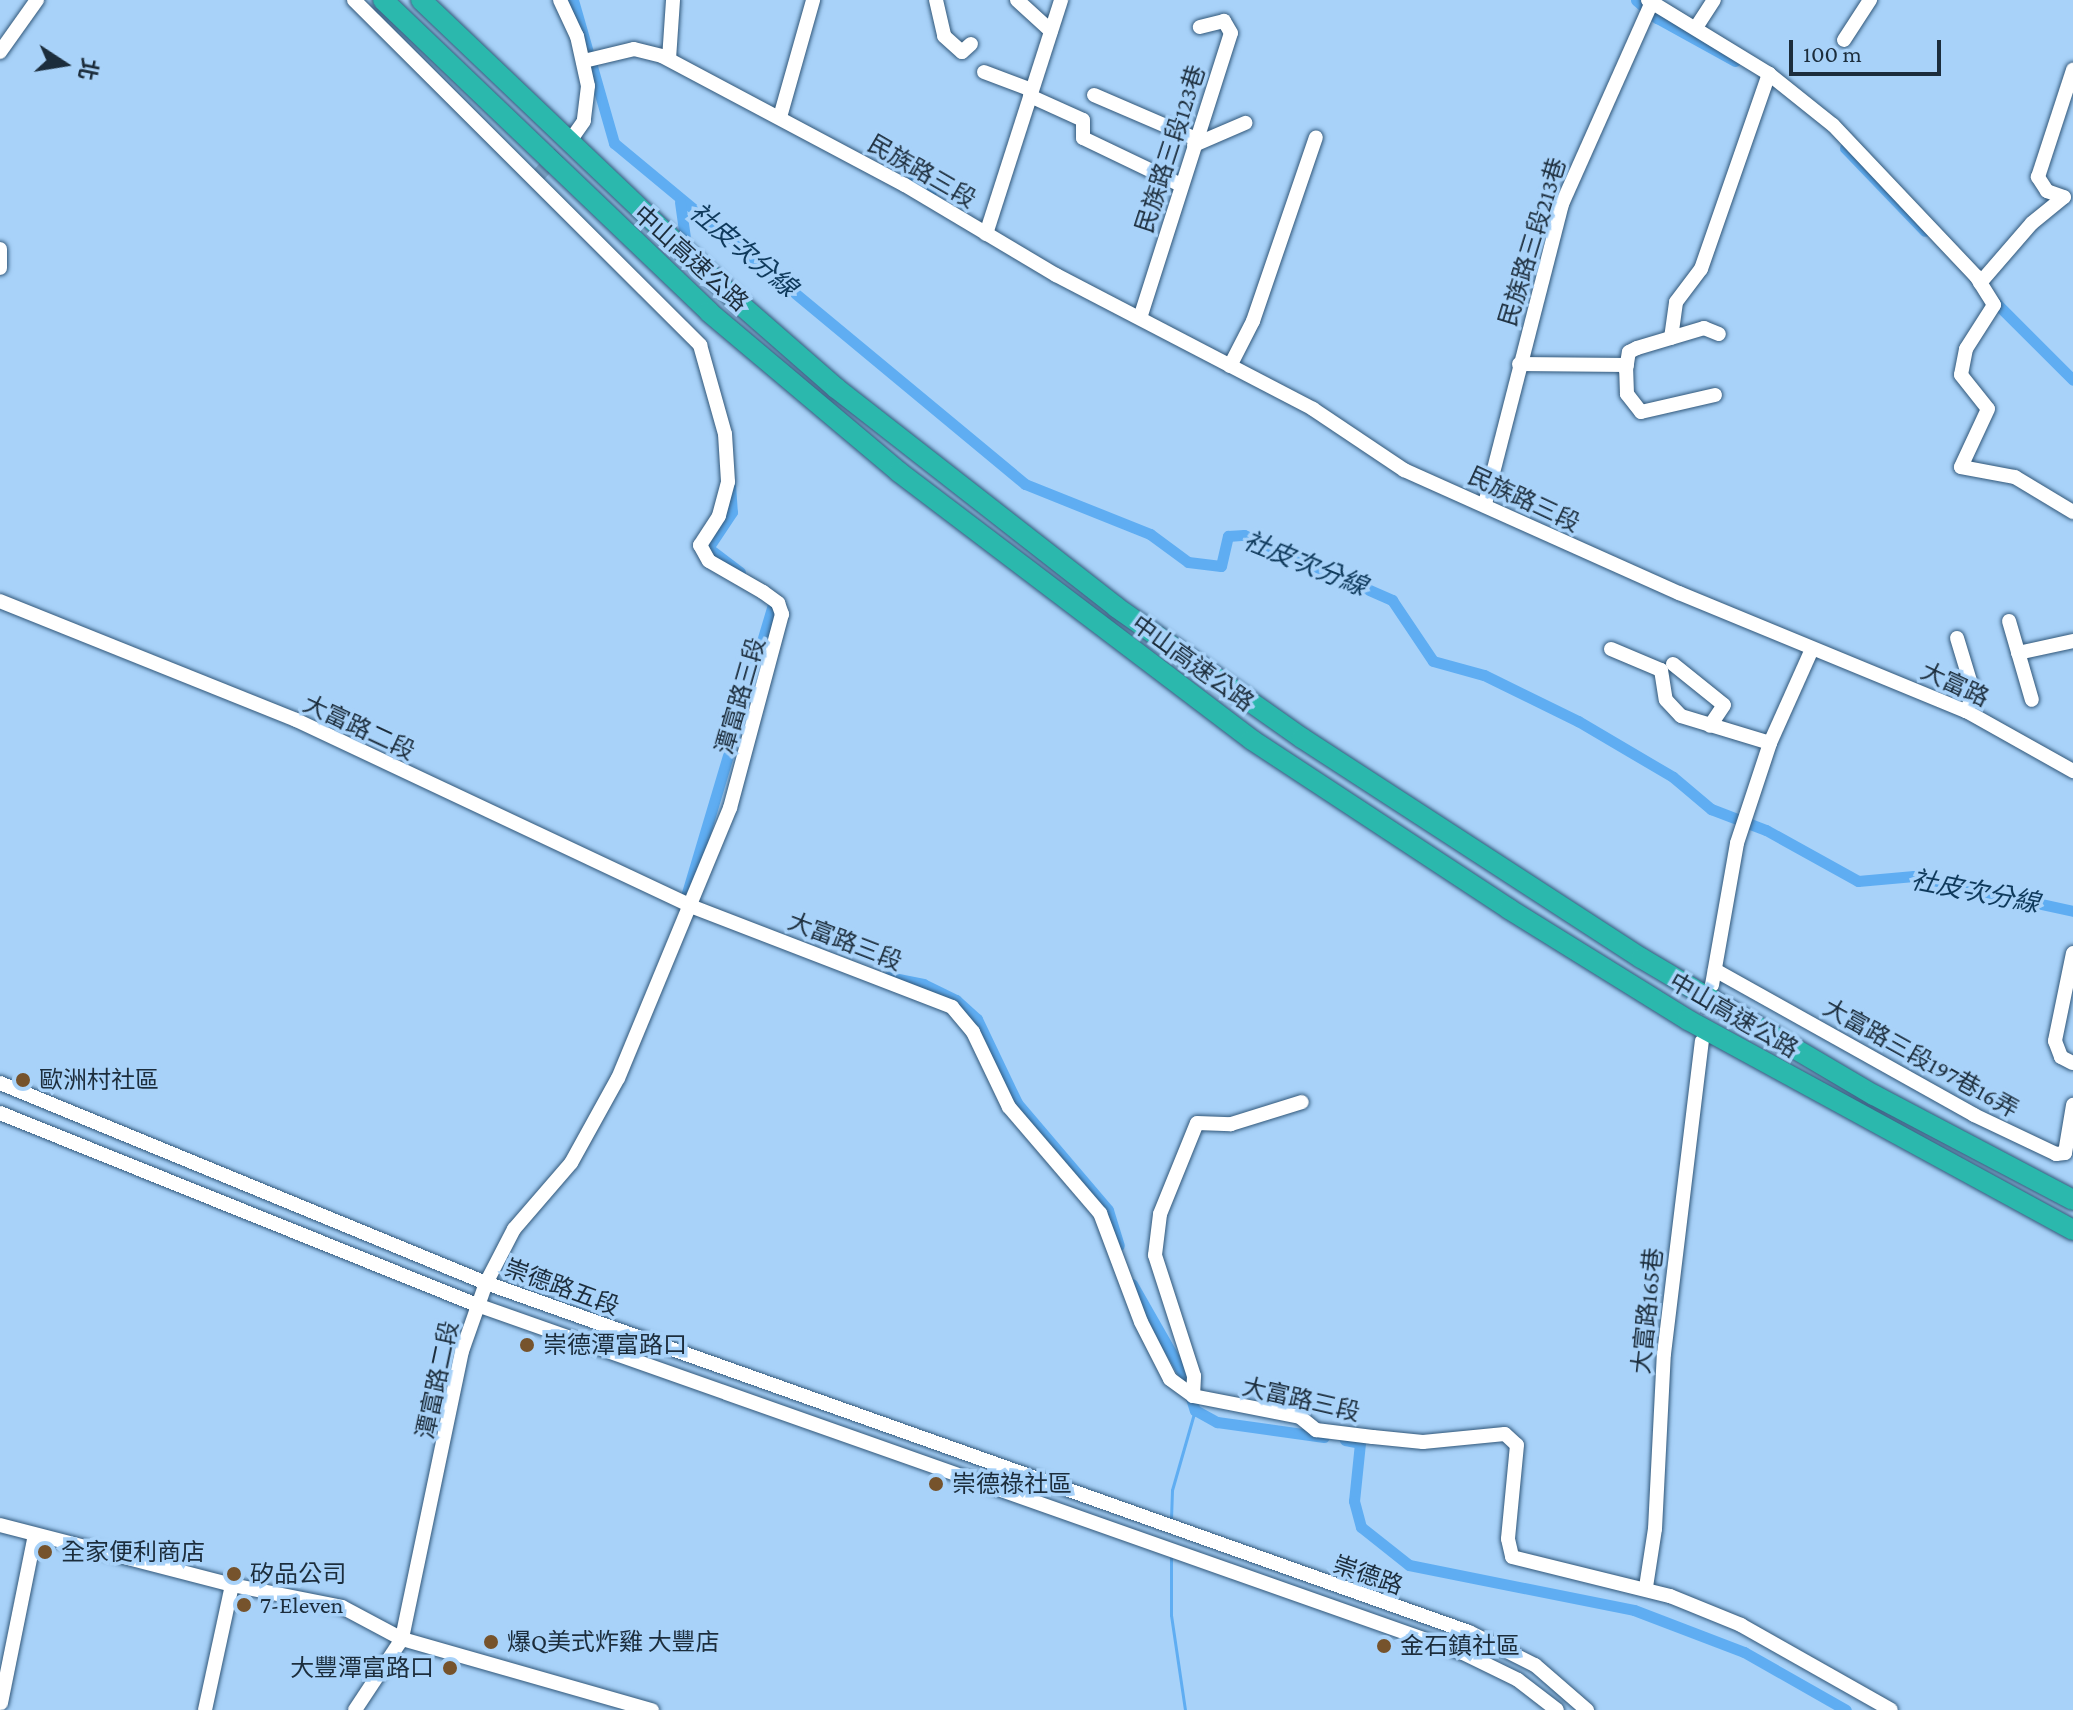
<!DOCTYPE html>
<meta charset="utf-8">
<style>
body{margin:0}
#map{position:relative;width:2073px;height:1710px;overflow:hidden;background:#a8d2f9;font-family:"Crimson Pro","Noto Sans TC",serif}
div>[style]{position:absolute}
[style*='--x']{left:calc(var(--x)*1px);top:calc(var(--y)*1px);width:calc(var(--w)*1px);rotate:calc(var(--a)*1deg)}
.stream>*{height:3px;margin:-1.5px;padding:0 1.5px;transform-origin:1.5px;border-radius:1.5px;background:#5fadf2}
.canal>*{height:11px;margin:-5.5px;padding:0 5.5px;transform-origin:5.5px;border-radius:5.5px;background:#5fadf2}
.minor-tunnel>*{height:14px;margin-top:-7px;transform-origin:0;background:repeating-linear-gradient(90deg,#8cb1d3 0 14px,transparent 0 21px)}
.roads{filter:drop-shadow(0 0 2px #315779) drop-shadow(0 0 2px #315779)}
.minor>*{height:14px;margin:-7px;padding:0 7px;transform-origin:7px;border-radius:7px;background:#fff}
.highway>*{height:20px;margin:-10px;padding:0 10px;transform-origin:10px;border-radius:10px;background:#2bb8ad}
.dots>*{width:22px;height:22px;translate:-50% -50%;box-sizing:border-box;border:4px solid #a8d2f9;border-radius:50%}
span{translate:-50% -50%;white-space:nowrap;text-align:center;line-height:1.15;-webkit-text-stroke:7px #a8d2f9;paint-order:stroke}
.street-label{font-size:24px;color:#1c2d3c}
.poi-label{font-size:24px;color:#1c2d3c}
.left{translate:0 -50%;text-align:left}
.right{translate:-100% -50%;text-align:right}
.water-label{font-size:26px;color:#0f3a5c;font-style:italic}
.north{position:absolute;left:24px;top:24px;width:80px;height:80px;-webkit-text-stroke:6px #a8d2f9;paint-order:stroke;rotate:102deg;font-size:22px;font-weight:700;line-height:32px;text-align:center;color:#1c2d3c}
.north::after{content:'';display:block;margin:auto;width:28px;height:36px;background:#1c2d3c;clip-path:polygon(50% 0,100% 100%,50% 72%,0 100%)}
.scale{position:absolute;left:1789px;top:40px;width:152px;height:36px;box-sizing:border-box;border:4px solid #1c2d3c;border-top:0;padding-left:10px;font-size:24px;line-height:28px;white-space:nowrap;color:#1c2d3c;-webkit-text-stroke:6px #a8d2f9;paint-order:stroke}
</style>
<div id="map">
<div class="stream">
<i style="--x:1171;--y:1519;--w:29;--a:-88"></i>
<i style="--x:1172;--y:1490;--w:83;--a:-74"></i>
<i style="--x:1171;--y:1555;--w:60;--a:90"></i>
<i style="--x:1171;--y:1615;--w:96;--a:81.6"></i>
</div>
<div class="canal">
<i style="--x:573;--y:0;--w:149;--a:74"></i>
<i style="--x:614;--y:143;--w:534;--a:39.68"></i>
<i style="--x:1025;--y:484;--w:135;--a:21.8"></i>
<i style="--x:1150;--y:534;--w:47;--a:36.4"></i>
<i style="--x:1188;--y:562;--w:33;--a:7"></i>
<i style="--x:1221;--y:566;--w:31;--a:-77"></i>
<i style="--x:1228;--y:536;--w:16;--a:-4"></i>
<i style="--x:1244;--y:535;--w:162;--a:23.7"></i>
<i style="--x:1392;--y:600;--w:73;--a:56.1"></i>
<i style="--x:1433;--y:661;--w:53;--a:15.4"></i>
<i style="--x:1484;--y:675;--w:105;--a:26.1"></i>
<i style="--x:1578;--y:721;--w:110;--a:30.5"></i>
<i style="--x:1673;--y:777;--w:50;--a:40.1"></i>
<i style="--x:1711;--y:809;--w:59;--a:20.9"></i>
<i style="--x:1766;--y:830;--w:105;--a:29"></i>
<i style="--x:1858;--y:881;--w:56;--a:-5.1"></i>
<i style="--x:1914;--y:876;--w:163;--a:12.4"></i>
<i style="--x:1636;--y:0;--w:28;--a:41"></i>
<i style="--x:1657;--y:18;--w:89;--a:28.9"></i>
<i style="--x:1845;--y:148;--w:115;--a:46.1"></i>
<i style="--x:912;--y:181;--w:22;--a:32"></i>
<i style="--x:680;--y:202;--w:34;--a:82"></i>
<i style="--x:1990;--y:297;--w:117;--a:45"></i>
<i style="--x:730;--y:485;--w:27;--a:86"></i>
<i style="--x:732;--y:512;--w:43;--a:123.7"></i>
<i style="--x:708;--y:548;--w:40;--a:37"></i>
<i style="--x:688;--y:904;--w:4;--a:-166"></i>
<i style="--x:684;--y:903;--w:314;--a:-73.4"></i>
<i style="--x:774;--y:602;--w:8;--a:-135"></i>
<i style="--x:888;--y:977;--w:36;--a:11"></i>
<i style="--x:923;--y:984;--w:37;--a:26"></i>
<i style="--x:956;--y:1000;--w:28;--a:42"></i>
<i style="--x:977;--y:1019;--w:93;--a:64.5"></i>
<i style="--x:1017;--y:1103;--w:140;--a:49.6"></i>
<i style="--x:1108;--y:1210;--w:37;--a:73"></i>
<i style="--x:1132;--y:1284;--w:105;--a:60.3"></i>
<i style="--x:1184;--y:1375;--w:37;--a:73"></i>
<i style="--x:1195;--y:1410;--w:25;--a:29"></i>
<i style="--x:1217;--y:1422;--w:108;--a:8"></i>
<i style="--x:1345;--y:1440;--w:15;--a:11"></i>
<i style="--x:1360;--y:1443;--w:58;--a:95.9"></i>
<i style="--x:1354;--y:1501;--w:27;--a:75"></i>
<i style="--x:1361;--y:1527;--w:61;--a:38.4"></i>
<i style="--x:1409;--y:1565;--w:229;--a:11.3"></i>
<i style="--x:1634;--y:1610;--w:118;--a:20.9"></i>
<i style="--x:1744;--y:1652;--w:117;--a:29.6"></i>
</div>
<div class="minor-tunnel">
<i style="--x:535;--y:179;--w:57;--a:-47.9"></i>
<i style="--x:1703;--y:1036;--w:47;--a:-80.1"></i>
</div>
<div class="roads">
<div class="minor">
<i style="--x:354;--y:0;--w:489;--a:44.9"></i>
<i style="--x:700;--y:345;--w:92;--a:74.3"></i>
<i style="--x:725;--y:434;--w:48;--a:86.4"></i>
<i style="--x:728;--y:482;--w:35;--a:105"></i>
<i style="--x:719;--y:516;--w:35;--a:123"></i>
<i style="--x:700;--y:545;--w:18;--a:61"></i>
<i style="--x:709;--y:561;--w:62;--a:29.9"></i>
<i style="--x:763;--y:592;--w:19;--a:36"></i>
<i style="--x:778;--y:603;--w:12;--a:70"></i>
<i style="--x:782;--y:614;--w:201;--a:105"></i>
<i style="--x:730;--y:808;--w:292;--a:112.5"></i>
<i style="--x:618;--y:1078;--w:97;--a:118.9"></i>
<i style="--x:571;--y:1163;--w:87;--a:130.8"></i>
<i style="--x:514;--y:1229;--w:61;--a:117.4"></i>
<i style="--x:486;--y:1283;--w:72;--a:109.4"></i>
<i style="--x:462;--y:1351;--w:294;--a:101.8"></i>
<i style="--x:402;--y:1639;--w:85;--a:123.5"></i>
<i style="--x:560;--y:0;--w:40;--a:65"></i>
<i style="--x:577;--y:36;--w:51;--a:77.6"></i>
<i style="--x:588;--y:86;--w:35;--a:97"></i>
<i style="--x:584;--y:121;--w:19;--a:125"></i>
<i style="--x:936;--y:0;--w:37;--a:77"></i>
<i style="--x:944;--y:36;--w:24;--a:42"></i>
<i style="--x:962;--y:52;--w:12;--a:-42"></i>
<i style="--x:1017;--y:0;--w:46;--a:42.4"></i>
<i style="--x:1648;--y:0;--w:142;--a:31.4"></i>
<i style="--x:1769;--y:74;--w:82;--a:38.6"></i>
<i style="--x:1833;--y:125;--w:208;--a:46.6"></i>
<i style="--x:1976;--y:276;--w:34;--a:58"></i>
<i style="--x:1994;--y:305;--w:52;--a:122.5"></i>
<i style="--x:1966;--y:349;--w:26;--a:101"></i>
<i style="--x:1961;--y:375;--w:43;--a:51.5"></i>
<i style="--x:1988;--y:409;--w:64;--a:115"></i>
<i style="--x:1961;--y:467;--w:55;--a:10.5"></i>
<i style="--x:2015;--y:477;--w:68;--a:31.1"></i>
<i style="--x:1697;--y:26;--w:31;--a:-57"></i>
<i style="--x:1844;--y:40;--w:48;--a:-57"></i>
<i style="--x:0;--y:52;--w:64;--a:-54.6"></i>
<i style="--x:669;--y:59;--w:59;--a:-86.1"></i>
<i style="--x:584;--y:61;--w:51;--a:-13.5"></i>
<i style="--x:634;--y:49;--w:29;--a:14"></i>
<i style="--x:662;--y:56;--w:275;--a:28"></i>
<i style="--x:905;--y:185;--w:176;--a:30.8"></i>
<i style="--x:1056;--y:275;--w:290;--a:27.5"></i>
<i style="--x:1313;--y:409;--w:110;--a:33.8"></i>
<i style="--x:1404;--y:470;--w:301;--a:24.1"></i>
<i style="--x:1679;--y:593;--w:310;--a:22.4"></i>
<i style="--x:1966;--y:711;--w:123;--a:29.3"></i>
<i style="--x:984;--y:72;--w:51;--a:20.6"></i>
<i style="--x:1094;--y:95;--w:111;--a:23.3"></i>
<i style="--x:1030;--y:96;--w:58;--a:24.4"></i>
<i style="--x:1083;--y:120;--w:18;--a:90"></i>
<i style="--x:1083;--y:138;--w:109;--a:25.6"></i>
<i style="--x:780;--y:117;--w:122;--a:-74.2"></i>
<i style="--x:1194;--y:145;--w:56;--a:-23.3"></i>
<i style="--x:986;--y:234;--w:246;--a:-72.2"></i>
<i style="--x:0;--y:249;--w:19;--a:90"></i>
<i style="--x:1980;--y:283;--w:79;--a:-49.1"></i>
<i style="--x:2032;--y:223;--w:41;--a:-39.1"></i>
<i style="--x:2064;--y:197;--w:18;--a:-161"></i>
<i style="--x:2047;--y:191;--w:17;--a:-123"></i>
<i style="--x:2038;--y:177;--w:113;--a:-71.9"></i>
<i style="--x:1140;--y:318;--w:299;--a:-72.3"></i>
<i style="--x:1231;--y:33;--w:14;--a:-120"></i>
<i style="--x:1224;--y:21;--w:25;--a:166"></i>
<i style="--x:1671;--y:338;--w:36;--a:-82"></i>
<i style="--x:1676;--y:302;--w:41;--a:-52.9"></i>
<i style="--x:1701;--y:269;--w:207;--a:-70.8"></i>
<i style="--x:1519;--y:364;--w:108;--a:0.5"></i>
<i style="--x:1230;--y:366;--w:51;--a:-62.9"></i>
<i style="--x:1253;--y:321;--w:194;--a:-71.1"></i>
<i style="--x:1715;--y:395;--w:76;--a:167.1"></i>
<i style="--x:1641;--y:412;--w:23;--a:-128"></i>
<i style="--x:1627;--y:394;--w:24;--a:-92"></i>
<i style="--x:1626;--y:370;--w:18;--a:-81"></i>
<i style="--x:1629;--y:352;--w:9;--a:-27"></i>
<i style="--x:1637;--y:348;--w:70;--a:-16.6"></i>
<i style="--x:1704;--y:328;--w:16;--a:22"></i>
<i style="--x:1485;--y:504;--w:310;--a:-75.6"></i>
<i style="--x:1562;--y:204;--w:219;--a:-66"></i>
<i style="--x:0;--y:601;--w:319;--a:21.9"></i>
<i style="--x:296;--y:720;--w:439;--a:25.2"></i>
<i style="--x:693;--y:907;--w:278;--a:21.1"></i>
<i style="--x:952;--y:1007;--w:33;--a:50"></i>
<i style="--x:973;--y:1032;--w:83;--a:64.4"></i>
<i style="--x:1009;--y:1107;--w:140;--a:49.4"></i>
<i style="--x:1100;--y:1213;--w:116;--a:69.4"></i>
<i style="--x:1141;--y:1322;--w:64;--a:63"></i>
<i style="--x:1170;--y:1379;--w:29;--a:36"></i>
<i style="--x:1193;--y:1396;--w:109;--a:11.1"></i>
<i style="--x:1300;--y:1417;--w:21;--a:39"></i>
<i style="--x:1316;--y:1430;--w:57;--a:7"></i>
<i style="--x:1373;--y:1437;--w:50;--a:5.7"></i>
<i style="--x:1423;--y:1442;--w:82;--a:-5.6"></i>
<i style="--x:1505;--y:1434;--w:16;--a:43"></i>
<i style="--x:1517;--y:1445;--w:94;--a:95.5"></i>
<i style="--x:1508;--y:1539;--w:18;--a:77"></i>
<i style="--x:1512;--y:1557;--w:163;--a:13.9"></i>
<i style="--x:1670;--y:1596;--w:77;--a:22.2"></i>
<i style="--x:1741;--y:1625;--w:172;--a:29.5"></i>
<i style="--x:2009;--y:621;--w:82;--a:73.8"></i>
<i style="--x:1957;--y:638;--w:59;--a:73.1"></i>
<i style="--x:1974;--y:694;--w:19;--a:115"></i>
<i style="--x:1611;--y:649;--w:54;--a:22.8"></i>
<i style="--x:1661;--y:670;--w:30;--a:81"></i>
<i style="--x:1666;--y:700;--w:22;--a:47"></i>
<i style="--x:1681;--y:716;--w:93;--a:16.9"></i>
<i style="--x:2018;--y:653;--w:56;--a:-12.3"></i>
<i style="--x:1673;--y:664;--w:65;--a:38.8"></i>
<i style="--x:1724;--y:705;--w:25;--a:124"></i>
<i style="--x:2073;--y:953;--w:90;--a:101.6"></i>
<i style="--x:2055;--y:1041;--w:17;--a:69"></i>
<i style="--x:2061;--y:1057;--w:13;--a:27"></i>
<i style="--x:1715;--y:970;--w:297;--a:29.2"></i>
<i style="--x:1974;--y:1115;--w:91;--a:25.4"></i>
<i style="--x:2056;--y:1154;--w:9;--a:-6"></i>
<i style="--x:2065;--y:1153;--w:49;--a:-80.5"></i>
<i style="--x:1712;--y:985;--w:144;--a:-80"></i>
<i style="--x:1737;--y:843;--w:105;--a:-71.7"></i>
<i style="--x:1770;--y:743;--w:103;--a:-65.9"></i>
<i style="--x:0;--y:1083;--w:526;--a:22.37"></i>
<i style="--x:486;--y:1283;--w:1043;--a:19.55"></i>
<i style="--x:1469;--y:1632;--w:74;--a:26.6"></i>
<i style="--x:1535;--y:1665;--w:69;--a:40.9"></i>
<i style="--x:0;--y:1113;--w:514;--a:21.93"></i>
<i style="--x:477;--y:1305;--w:1046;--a:19.44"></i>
<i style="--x:1463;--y:1653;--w:61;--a:26.1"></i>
<i style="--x:1518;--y:1680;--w:49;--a:37.6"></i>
<i style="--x:1193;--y:1396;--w:20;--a:-87"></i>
<i style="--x:1194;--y:1376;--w:127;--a:-107.9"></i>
<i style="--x:1155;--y:1255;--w:41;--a:-83"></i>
<i style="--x:1160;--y:1214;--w:98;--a:-67.9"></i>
<i style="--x:1197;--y:1123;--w:34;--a:2"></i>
<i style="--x:1231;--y:1124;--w:74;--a:-17.2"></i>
<i style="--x:0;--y:1525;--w:240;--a:14.5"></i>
<i style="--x:232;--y:1585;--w:112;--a:11.3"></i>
<i style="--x:342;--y:1607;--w:68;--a:28.1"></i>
<i style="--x:402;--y:1639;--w:260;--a:15.9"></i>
<i style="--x:1646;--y:1587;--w:59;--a:-81.2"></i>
<i style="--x:1655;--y:1529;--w:175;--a:-87.1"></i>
<i style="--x:1664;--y:1354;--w:315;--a:-83.1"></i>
<i style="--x:1;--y:1703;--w:171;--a:-78.6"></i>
<i style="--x:205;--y:1710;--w:128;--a:-77.8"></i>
</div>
<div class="highway">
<i style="--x:383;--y:0;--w:451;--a:43.7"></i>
<i style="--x:709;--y:312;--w:248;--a:40.1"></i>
<i style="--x:899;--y:472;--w:443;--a:37.2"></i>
<i style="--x:1252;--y:740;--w:308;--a:33.3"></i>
<i style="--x:1509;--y:909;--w:211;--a:31.8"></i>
<i style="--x:1688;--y:1020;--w:439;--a:28.6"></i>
<i style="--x:421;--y:0;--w:441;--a:43.6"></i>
<i style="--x:740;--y:304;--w:128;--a:41.2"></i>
<i style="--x:836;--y:388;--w:355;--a:38"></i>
<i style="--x:1116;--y:607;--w:228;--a:35.2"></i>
<i style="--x:1302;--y:738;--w:404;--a:33"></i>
<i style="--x:1641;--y:958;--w:270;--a:30.5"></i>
<i style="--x:1874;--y:1095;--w:225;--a:27.8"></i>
</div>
</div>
<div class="dots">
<i style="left:23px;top:1080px;background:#76532c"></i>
<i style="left:527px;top:1345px;background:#76532c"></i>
<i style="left:936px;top:1484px;background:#76532c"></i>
<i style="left:45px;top:1552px;background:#76532c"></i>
<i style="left:234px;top:1574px;background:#76532c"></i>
<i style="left:244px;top:1605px;background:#76532c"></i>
<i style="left:491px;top:1642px;background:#76532c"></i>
<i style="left:1384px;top:1646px;background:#76532c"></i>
<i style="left:450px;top:1668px;background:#76532c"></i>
</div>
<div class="street-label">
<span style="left:1170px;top:149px;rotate:-72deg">民族路三段123巷</span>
<span style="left:922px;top:171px;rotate:30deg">民族路三段</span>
<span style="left:1532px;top:242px;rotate:-73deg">民族路三段213巷</span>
<span style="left:691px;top:258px;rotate:42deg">中山高速公路</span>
<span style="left:1524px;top:499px;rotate:25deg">民族路三段</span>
<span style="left:1193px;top:663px;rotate:36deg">中山高速公路</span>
<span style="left:1955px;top:684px;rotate:25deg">大富路</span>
<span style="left:740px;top:696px;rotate:-74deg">潭富路三段</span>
<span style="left:359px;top:727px;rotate:25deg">大富路二段</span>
<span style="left:845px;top:941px;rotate:21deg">大富路三段</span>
<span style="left:1734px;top:1015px;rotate:30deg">中山高速公路</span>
<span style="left:1921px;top:1058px;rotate:29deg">大富路三段197巷16弄</span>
<span style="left:562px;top:1287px;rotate:20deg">崇德路五段</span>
<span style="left:1647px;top:1311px;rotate:-84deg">大富路165巷</span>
<span style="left:437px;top:1380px;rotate:-78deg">潭富路二段</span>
<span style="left:1301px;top:1399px;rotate:13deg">大富路三段</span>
<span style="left:1368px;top:1575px;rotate:19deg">崇德路</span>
</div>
<div class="poi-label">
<span class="left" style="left:39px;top:1080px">歐洲村社區</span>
<span class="left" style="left:543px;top:1345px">崇德潭富路口</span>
<span class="left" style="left:952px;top:1484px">崇德祿社區</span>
<span class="left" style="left:61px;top:1552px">全家便利商店</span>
<span class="left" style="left:250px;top:1574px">矽品公司</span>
<span class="left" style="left:260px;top:1605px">7-Eleven</span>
<span class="left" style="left:507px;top:1642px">爆Q美式炸雞 大豐店</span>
<span class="left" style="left:1400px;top:1646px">金石鎮社區</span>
<span class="right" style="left:434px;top:1668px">大豐潭富路口</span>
</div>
<div class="water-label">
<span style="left:743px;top:250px;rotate:40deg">社皮次分線</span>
<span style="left:1305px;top:564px;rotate:22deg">社皮次分線</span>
<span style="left:1975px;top:892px;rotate:11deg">社皮次分線</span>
</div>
<div class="north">北</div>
<div class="scale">100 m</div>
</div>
